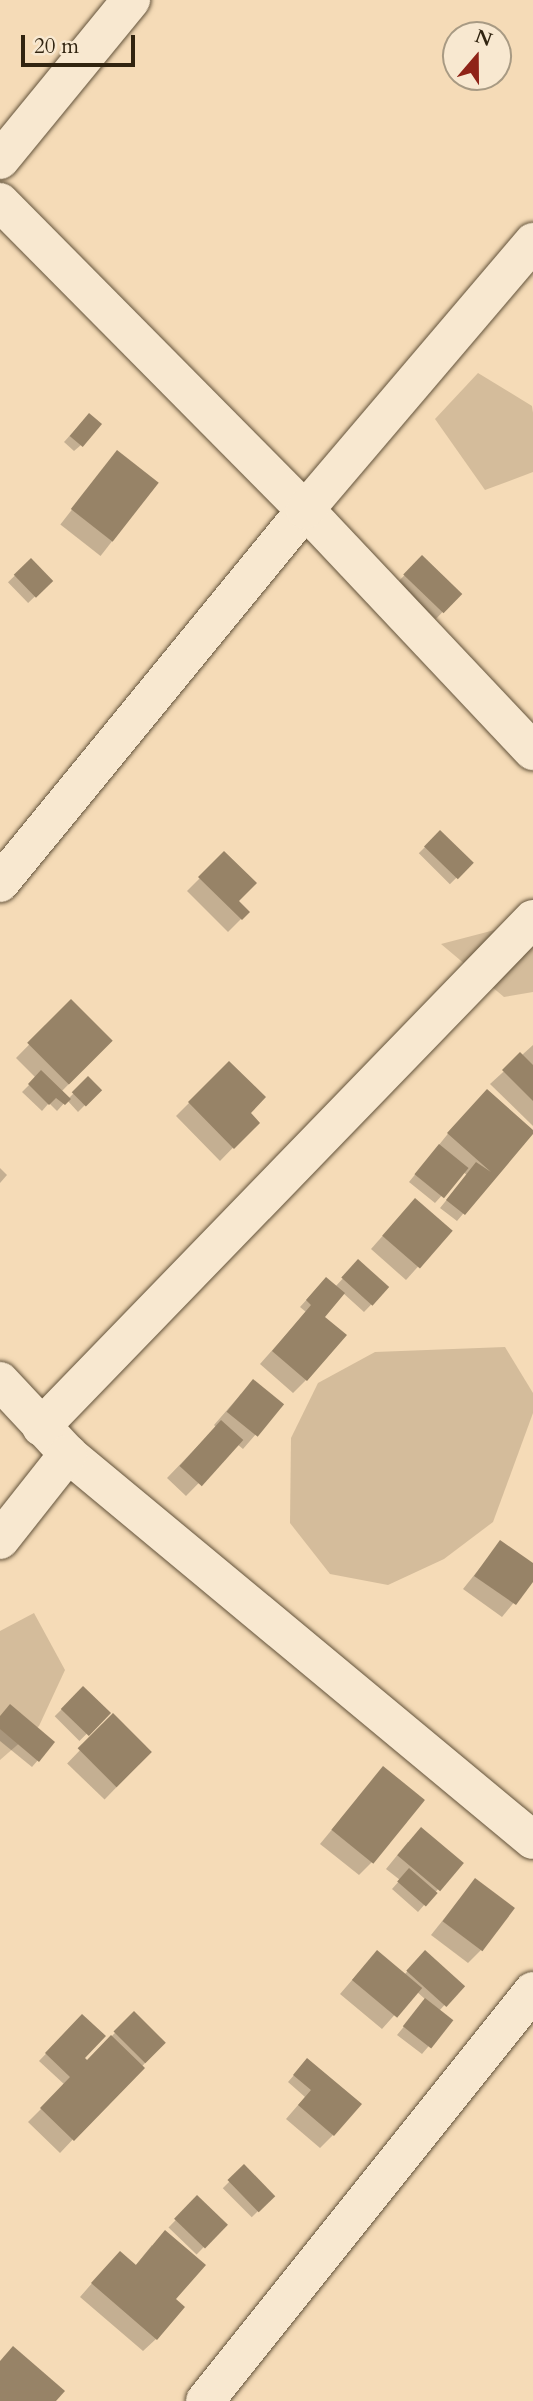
<!DOCTYPE html>
<style>
body{margin:0}
#map{position:relative;width:533px;height:2401px;overflow:hidden;background:#f5dbb7;font-family:Cardo,serif}
div>[style]{position:absolute}
[style*='--x']{left:calc(var(--x)*1px);top:calc(var(--y)*1px);width:calc(var(--w)*1px);rotate:calc(var(--a)*1deg)}
.green>*{inset:0;background:#d4bc9b}
.shadow>*{inset:0;background:#0003;transform-origin:0 0}
.building>*{inset:0;background:#978367;transform-origin:0 0}
.roads{filter:drop-shadow(0 0 2px #62523a) drop-shadow(0 0 2px #62523a)}
.street>*{height:38px;margin:-19px;padding:0 19px;transform-origin:19px;border-radius:19px;background:#f8e8d0}
span{translate:-50% -50%;white-space:nowrap;text-align:center;line-height:1.15;-webkit-text-stroke:6px #f8e8d0;paint-order:stroke}
.north{position:absolute;left:442px;top:21px;width:70px;height:70px;box-sizing:border-box;background:#f8e8d0;border:2px solid #a89a83;border-radius:50%;rotate:20deg;font-size:19px;font-weight:700;line-height:28px;text-align:center;color:#312410}
.north::after{content:'';display:block;margin:auto;width:24px;height:32px;background:#8f2418;clip-path:polygon(50% 0,100% 100%,50% 72%,0 100%)}
.scale{position:absolute;left:21px;top:35px;width:114px;height:32px;box-sizing:border-box;border:4px solid #312410;border-top:0;padding-left:9px;font-size:21px;line-height:24px;white-space:nowrap;color:#312410;-webkit-text-stroke:5px #f8e8d0;paint-order:stroke}
</style>
<div id="map">
<div class="green">
<i style="clip-path:polygon(478px 373px,532px 406px,533px 413px,533px 472px,485px 490px,435px 419px)"></i>
<i style="clip-path:polygon(533px 920px,533px 992px,504px 997px,441px 944px)"></i>
<i style="clip-path:polygon(505px 1347px,533px 1393px,533px 1413px,493px 1522px,444px 1559px,388px 1585px,330px 1574px,290px 1523px,291px 1438px,318px 1383px,375px 1352px)"></i>
<i style="clip-path:polygon(34px 1613px,65px 1670px,39px 1726px,0 1760px,0 1631px)"></i>
</div>
<div class="shadow">
<i style="clip-path:polygon(82px 422px,81px 445px,74px 451px,64px 442px)"></i>
<i style="left:117px;top:452px;width:51px;height:92px;rotate:38deg"></i>
<i style="left:422px;top:557px;width:53px;height:35px;rotate:44deg"></i>
<i style="left:31px;top:560px;width:29px;height:32px;rotate:46deg"></i>
<i style="left:440px;top:832px;width:44px;height:30px;rotate:45deg"></i>
<i style="clip-path:polygon(224px 854px,237px 901px,248px 912px,228px 932px,187px 891px)"></i>
<i style="clip-path:polygon(71px 1002px,111px 1041px,61px 1092px,68px 1099px,88px 1079px,100px 1090px,78px 1112px,67px 1100px,57px 1111px,49px 1103px,42px 1111px,22px 1092px,36px 1078px,16px 1058px)"></i>
<i style="clip-path:polygon(533px 1045px,533px 1126px,490px 1084px)"></i>
<i style="clip-path:polygon(229px 1063px,248px 1113px,257px 1123px,220px 1161px,176px 1116px)"></i>
<i style="clip-path:polygon(455px 1125px,495px 1176px,457px 1221px,440px 1208px,467px 1175px,463px 1172px,435px 1203px,409px 1182px)"></i>
<i style="clip-path:polygon(0 1168px,7px 1175px,0 1183px)"></i>
<i style="clip-path:polygon(402px 1214px,450px 1231px,406px 1280px,371px 1249px)"></i>
<i style="clip-path:polygon(358px 1262px,387px 1288px,364px 1312px,343px 1293px,322px 1317px,306px 1380px,293px 1393px,260px 1364px,306px 1312px,300px 1307px,319px 1286px,335px 1287px)"></i>
<i style="clip-path:polygon(241px 1394px,282px 1404px,243px 1449px,237px 1444px,186px 1496px,167px 1478px,216px 1427px,214px 1425px)"></i>
<i style="clip-path:polygon(500px 1543px,533px 1565px,533px 1579px,502px 1617px,463px 1589px)"></i>
<i style="left:83px;top:1688px;width:35px;height:40px;rotate:45deg"></i>
<i style="left:113px;top:1716px;width:52px;height:66px;rotate:44deg"></i>
<i style="clip-path:polygon(0 1717px,38px 1760px,32px 1767px,0 1741px)"></i>
<i style="clip-path:polygon(383px 1768px,372px 1862px,359px 1875px,320px 1844px)"></i>
<i style="clip-path:polygon(408px 1842px,461px 1863px,418px 1912px,392px 1889px,400px 1880px,386px 1869px)"></i>
<i style="clip-path:polygon(475px 1880px,481px 1950px,468px 1963px,431px 1935px)"></i>
<i style="clip-path:polygon(425px 1953px,462px 1986px,439px 2011px,451px 2020px,422px 2054px,397px 2035px,426px 2000px,416px 1991px,382px 2029px,340px 1994px,365px 1965px,404px 1975px)"></i>
<i style="clip-path:polygon(134px 2013px,164px 2043px,60px 2153px,28px 2122px,65px 2085px,39px 2061px,82px 2016px,83px 2058px,87px 2062px)"></i>
<i style="clip-path:polygon(301px 2067px,333px 2135px,320px 2148px,286px 2119px,305px 2097px,288px 2082px)"></i>
<i style="left:244px;top:2167px;width:41px;height:30px;rotate:45deg"></i>
<i style="left:197px;top:2198px;width:39px;height:41px;rotate:44deg"></i>
<i style="clip-path:polygon(152px 2245px,174px 2299px,156px 2339px,143px 2351px,80px 2297px,107px 2266px,135px 2266px)"></i>
</div>
<div class="building">
<i style="left:89px;top:413px;width:17px;height:30px;rotate:40deg"></i>
<i style="left:117px;top:450px;width:53px;height:75px;rotate:38deg"></i>
<i style="left:422px;top:555px;width:56px;height:27px;rotate:44deg"></i>
<i style="left:31px;top:558px;width:32px;height:24px;rotate:46deg"></i>
<i style="left:440px;top:830px;width:47px;height:23px;rotate:44deg"></i>
<i style="clip-path:polygon(224px 851px,257px 883px,239px 901px,250px 912px,242px 920px,198px 877px)"></i>
<i style="left:71px;top:999px;width:59px;height:62px;rotate:45deg"></i>
<i style="clip-path:polygon(520px 1052px,533px 1065px,533px 1101px,502px 1070px)"></i>
<i style="clip-path:polygon(229px 1061px,266px 1097px,251px 1113px,260px 1123px,234px 1149px,188px 1102px)"></i>
<i style="clip-path:polygon(41px 1070px,71px 1099px,65px 1105px,56px 1098px,49px 1105px,28px 1084px)"></i>
<i style="left:88px;top:1076px;width:20px;height:23px;rotate:45deg"></i>
<i style="clip-path:polygon(487px 1089px,533px 1130px,533px 1134px,465px 1215px,446px 1200px,476px 1162px,491px 1172px,447px 1133px)"></i>
<i style="left:439px;top:1144px;width:38px;height:39px;rotate:39deg"></i>
<i style="left:415px;top:1198px;width:50px;height:50px;rotate:41deg"></i>
<i style="left:358px;top:1259px;width:42px;height:25px;rotate:42deg"></i>
<i style="clip-path:polygon(326px 1277px,345px 1293px,325px 1317px,347px 1335px,307px 1381px,272px 1351px,311px 1305px,306px 1300px)"></i>
<i style="left:253px;top:1379px;width:40px;height:42px;rotate:39deg"></i>
<i style="left:221px;top:1420px;width:30px;height:62px;rotate:42deg"></i>
<i style="clip-path:polygon(500px 1540px,533px 1563px,533px 1582px,516px 1605px,474px 1576px)"></i>
<i style="left:83px;top:1686px;width:39px;height:32px;rotate:44deg"></i>
<i style="clip-path:polygon(10px 1704px,55px 1742px,39px 1762px,0 1729px,0 1716px)"></i>
<i style="left:113px;top:1713px;width:55px;height:50px;rotate:45deg"></i>
<i style="left:383px;top:1766px;width:54px;height:82px;rotate:39deg"></i>
<i style="left:421px;top:1827px;width:56px;height:37px;rotate:40deg"></i>
<i style="left:409px;top:1868px;width:38px;height:18px;rotate:41deg"></i>
<i style="left:475px;top:1878px;width:50px;height:54px;rotate:37deg"></i>
<i style="left:377px;top:1950px;width:59px;height:39px;rotate:40deg"></i>
<i style="left:425px;top:1950px;width:54px;height:28px;rotate:42deg"></i>
<i style="left:425px;top:1998px;width:36px;height:36px;rotate:38deg"></i>
<i style="left:134px;top:2011px;width:45px;height:29px;rotate:45deg"></i>
<i style="clip-path:polygon(82px 2014px,106px 2036px,85px 2058px,87px 2060px,111px 2035px,145px 2068px,74px 2141px,40px 2108px,70px 2077px,45px 2053px)"></i>
<i style="clip-path:polygon(307px 2058px,362px 2104px,334px 2136px,298px 2105px,311px 2090px,293px 2075px)"></i>
<i style="left:244px;top:2164px;width:45px;height:23px;rotate:46deg"></i>
<i style="left:197px;top:2195px;width:43px;height:33px;rotate:44deg"></i>
<i style="clip-path:polygon(165px 2230px,206px 2265px,176px 2299px,185px 2307px,157px 2340px,91px 2283px,120px 2251px,136px 2265px)"></i>
<i style="clip-path:polygon(13px 2346px,65px 2391px,56px 2401px,0 2401px,0 2361px)"></i>
</div>
<div class="roads">
<div class="street">
<i style="--x:0;--y:160;--w:207;--a:-50.7"></i>
<i style="--x:0;--y:202;--w:453;--a:45.3"></i>
<i style="--x:319;--y:524;--w:312;--a:46.7"></i>
<i style="--x:0;--y:883;--w:482;--a:-50.7"></i>
<i style="--x:305;--y:510;--w:352;--a:-49.6"></i>
<i style="--x:0;--y:1381;--w:100;--a:47"></i>
<i style="--x:68;--y:1454;--w:604;--a:39.7"></i>
<i style="--x:41;--y:1427;--w:707;--a:-45.92"></i>
<i style="--x:0;--y:1540;--w:110;--a:-51.7"></i>
<i style="--x:205;--y:2401;--w:525;--a:-51.34"></i>
</div>
</div>
<div class="north">N</div>
<div class="scale">20 m</div>
</div>
